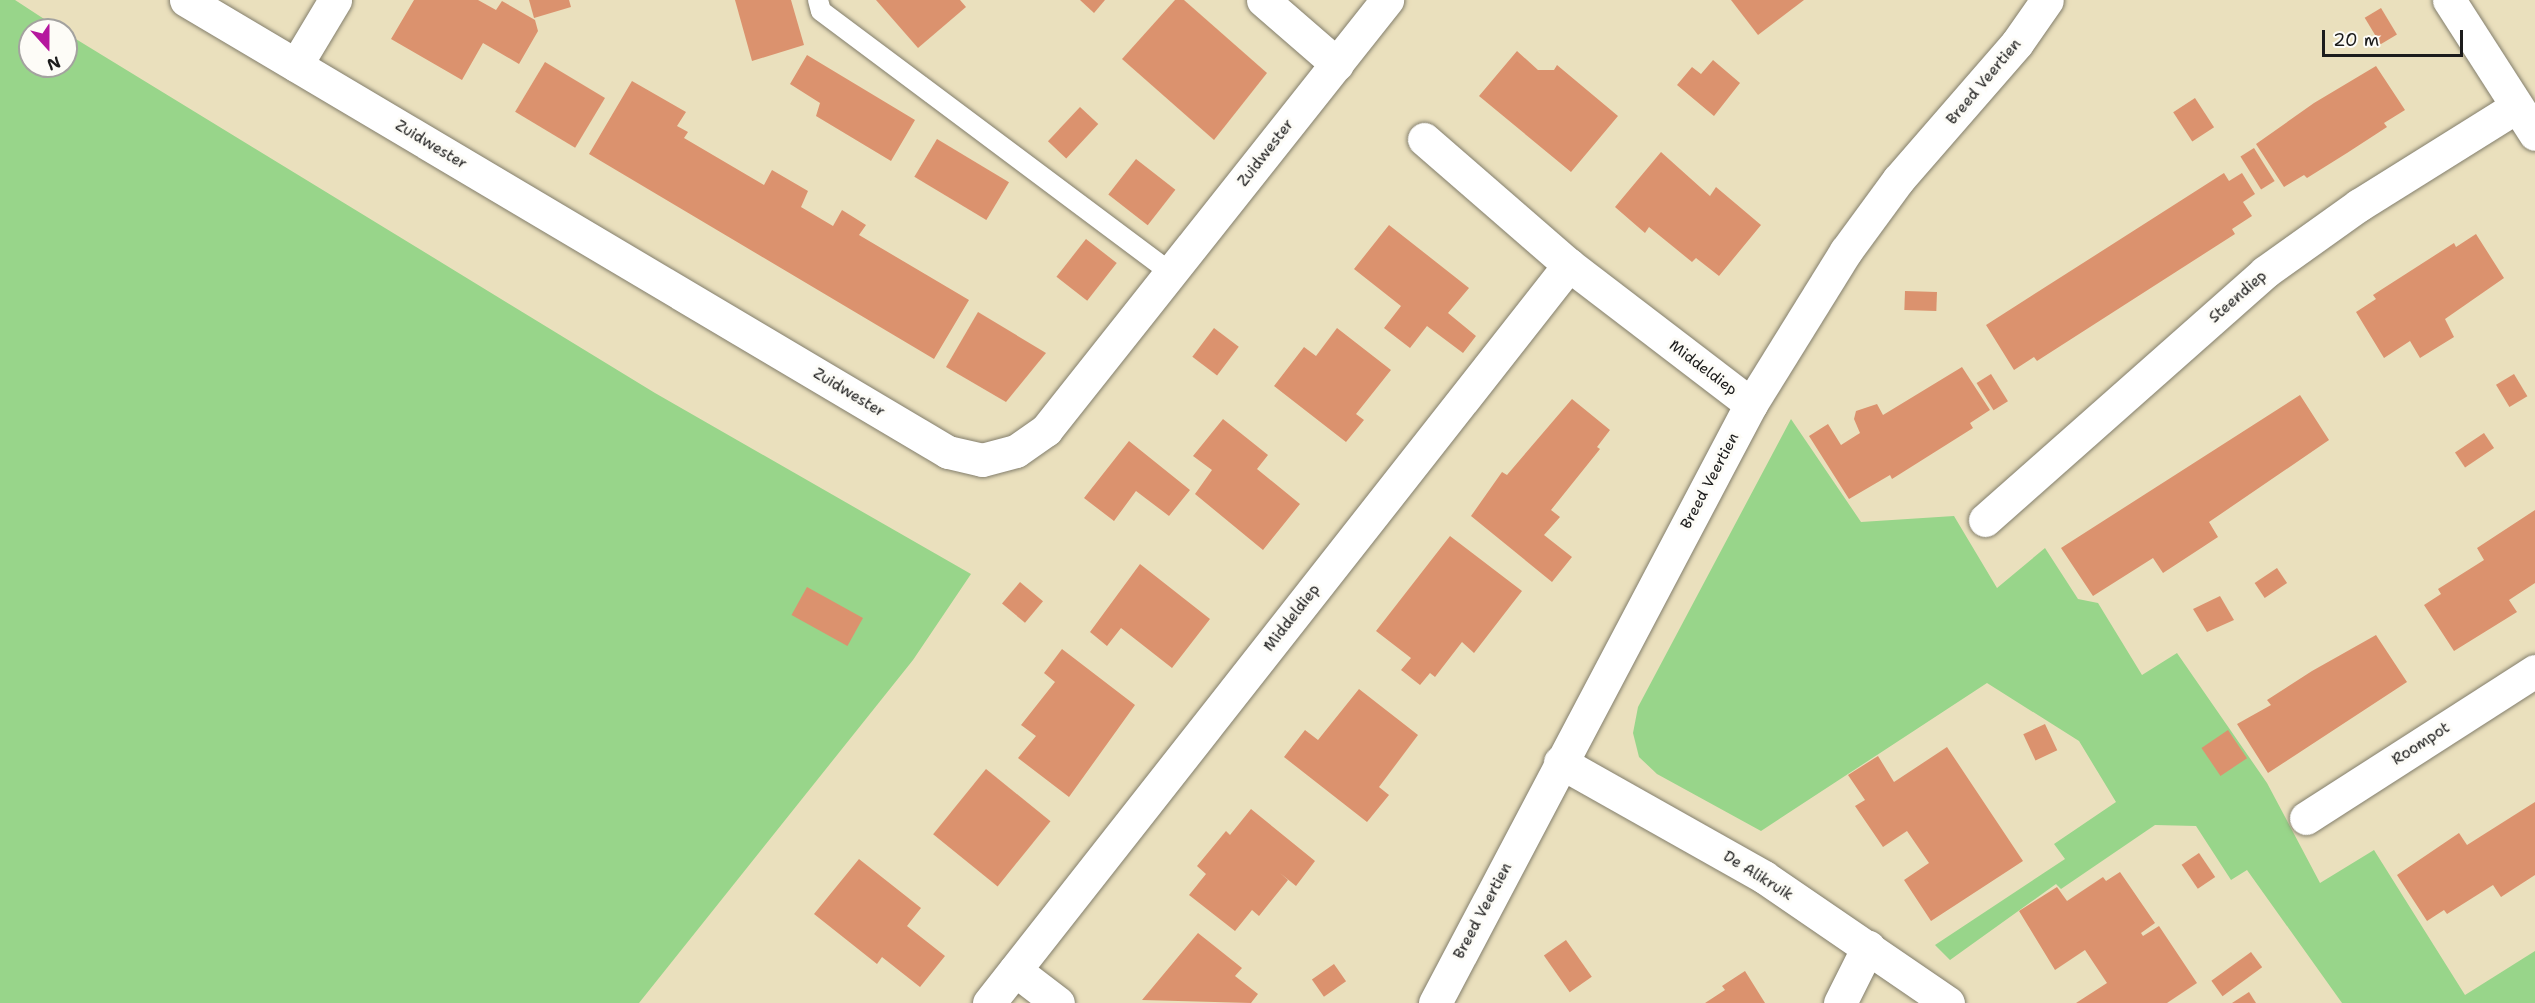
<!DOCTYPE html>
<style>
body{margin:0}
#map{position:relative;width:2535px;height:1003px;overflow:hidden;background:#eae0bd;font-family:"Shantell Sans",sans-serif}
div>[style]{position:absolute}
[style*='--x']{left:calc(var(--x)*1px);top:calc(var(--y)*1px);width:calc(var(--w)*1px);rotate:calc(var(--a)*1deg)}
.green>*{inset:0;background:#98d58a}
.building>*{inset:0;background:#db926e;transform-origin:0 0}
.roads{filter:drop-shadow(0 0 2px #837e6c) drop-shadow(0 0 2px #837e6c)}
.lane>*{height:20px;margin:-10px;padding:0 10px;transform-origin:10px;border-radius:10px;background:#fff}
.street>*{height:33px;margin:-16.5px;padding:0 16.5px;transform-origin:16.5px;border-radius:16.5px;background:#fff}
span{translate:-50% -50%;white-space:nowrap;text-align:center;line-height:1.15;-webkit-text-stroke:6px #fdfcf7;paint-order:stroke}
.street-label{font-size:15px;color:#1c1c1c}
.north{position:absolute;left:18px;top:18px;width:60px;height:60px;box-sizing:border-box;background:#fdfcf7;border:2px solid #a3a29f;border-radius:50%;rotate:159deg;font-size:16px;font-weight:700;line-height:24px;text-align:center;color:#1c1c1c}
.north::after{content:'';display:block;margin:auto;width:21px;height:27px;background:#b5179e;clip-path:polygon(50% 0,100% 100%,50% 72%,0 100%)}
.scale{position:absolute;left:2322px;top:30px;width:141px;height:27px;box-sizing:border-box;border:3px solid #1c1c1c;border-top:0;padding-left:8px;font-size:18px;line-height:21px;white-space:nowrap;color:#1c1c1c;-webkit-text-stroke:4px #fdfcf7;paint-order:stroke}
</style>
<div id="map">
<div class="green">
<i style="clip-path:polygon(0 0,15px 0,61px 30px,30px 30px,30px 66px,66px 66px,66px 33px,655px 393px,971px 574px,913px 660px,639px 1003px,0 1003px)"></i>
<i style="clip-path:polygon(1791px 419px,1861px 522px,1954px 516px,1997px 588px,2045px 548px,2078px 599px,2098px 603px,2142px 675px,2177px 653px,2267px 783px,2320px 883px,2374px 850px,2465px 995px,2535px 951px,2535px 1003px,2342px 1003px,2247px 870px,2231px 880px,2196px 826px,2155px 825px,2061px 889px,2056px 884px,1950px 960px,1935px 945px,2065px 859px,2054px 844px,2116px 802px,2079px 741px,1987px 683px,1761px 831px,1657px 774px,1639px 757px,1633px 733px,1638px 707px)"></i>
</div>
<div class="building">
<i style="clip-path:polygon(414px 0,478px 0,496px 10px,502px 1px,535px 20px,538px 31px,519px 64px,483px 43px,462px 80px,391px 39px)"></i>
<i style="clip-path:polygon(529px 0,569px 0,571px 7px,534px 18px)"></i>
<i style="clip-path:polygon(735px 0,791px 0,804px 45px,752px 61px)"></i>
<i style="clip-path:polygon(876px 0,960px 0,966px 7px,918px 48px)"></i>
<i style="clip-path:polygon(1080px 0,1105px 0,1094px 13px)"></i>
<i style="clip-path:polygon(1175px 0,1184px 0,1267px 73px,1214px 140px,1122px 59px)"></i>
<i style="clip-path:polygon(1731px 0,1804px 0,1758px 35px)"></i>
<i style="left:2381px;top:8px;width:31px;height:19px;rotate:59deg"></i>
<i style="clip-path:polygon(1517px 51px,1538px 70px,1554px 70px,1557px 65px,1618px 116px,1571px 172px,1479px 96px)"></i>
<i style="clip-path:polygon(807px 55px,915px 120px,891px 161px,816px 116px,820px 103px,790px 84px)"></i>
<i style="clip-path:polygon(1713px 60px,1740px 83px,1714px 116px,1677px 85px,1692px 67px,1701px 74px)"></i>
<i style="left:545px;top:62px;width:70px;height:58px;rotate:31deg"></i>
<i style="clip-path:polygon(2376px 66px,2405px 110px,2384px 123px,2387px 127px,2347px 153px,2307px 178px,2304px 175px,2284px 187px,2256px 144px,2314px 103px)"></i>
<i style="clip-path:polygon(632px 81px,686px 112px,677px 126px,688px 132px,684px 138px,764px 185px,772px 170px,808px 191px,801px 207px,833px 226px,842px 210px,866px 225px,859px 235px,969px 300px,934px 359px,589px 154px)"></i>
<i style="left:2195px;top:98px;width:35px;height:26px;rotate:57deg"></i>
<i style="left:1080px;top:107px;width:25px;height:47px;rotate:43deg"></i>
<i style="left:937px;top:139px;width:84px;height:44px;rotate:31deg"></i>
<i style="left:2254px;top:148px;width:39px;height:16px;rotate:58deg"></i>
<i style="clip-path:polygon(1661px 152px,1710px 196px,1716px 187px,1761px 225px,1719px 276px,1696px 258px,1692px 262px,1649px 227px,1645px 233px,1615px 207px)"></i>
<i style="left:1136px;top:159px;width:50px;height:45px;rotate:38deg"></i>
<i style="clip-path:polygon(2224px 173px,2229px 181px,2242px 173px,2255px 194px,2243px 202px,2252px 216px,2232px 229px,2235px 234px,2037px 361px,2034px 357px,2014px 370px,1986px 325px)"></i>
<i style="clip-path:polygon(1389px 225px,1469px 288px,1448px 313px,1476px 336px,1463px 353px,1427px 326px,1410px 348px,1384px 328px,1401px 306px,1354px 269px)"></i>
<i style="clip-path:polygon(2476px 234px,2504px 278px,2445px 319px,2454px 337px,2420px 358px,2410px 341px,2384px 358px,2356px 312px,2376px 299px,2373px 295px,2454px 243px,2456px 247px)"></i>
<i style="left:1086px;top:239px;width:39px;height:48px;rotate:38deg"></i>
<i style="left:1905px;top:291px;width:32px;height:19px;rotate:2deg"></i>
<i style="clip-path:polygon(978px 312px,1046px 353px,1006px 402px,946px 367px)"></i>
<i style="left:1214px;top:328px;width:31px;height:36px;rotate:37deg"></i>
<i style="clip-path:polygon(1337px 328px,1391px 370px,1356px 414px,1364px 420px,1346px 442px,1274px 386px,1304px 347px,1316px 356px)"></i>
<i style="clip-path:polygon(1962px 367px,1990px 410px,1970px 423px,1973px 428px,1892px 479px,1890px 475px,1849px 499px,1809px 436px,1828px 424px,1841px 445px,1860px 433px,1854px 419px,1856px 411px,1877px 404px,1883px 415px)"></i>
<i style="left:1991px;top:374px;width:32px;height:17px;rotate:58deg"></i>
<i style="left:2514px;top:374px;width:26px;height:21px;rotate:59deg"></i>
<i style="clip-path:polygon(2300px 395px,2329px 440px,2209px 522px,2218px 537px,2163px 573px,2153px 558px,2093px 596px,2061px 548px)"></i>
<i style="clip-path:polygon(1572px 399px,1610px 430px,1597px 447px,1600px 449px,1551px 510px,1560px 517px,1544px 535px,1572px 557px,1552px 582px,1471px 516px,1502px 472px,1507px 475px)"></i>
<i style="clip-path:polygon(1223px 419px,1268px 455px,1257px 469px,1300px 504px,1263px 550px,1195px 494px,1212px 470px,1193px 456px)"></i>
<i style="left:2484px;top:433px;width:18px;height:35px;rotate:56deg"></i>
<i style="clip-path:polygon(1129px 441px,1190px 490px,1169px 516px,1136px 491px,1114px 521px,1084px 498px)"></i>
<i style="clip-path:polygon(2535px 510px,2535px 583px,2509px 600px,2517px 612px,2454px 651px,2424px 605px,2441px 594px,2438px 589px,2484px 560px,2477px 548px)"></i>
<i style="clip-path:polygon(1450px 536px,1522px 591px,1474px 653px,1462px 642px,1435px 677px,1430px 673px,1420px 685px,1401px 670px,1411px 658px,1376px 631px)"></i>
<i style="clip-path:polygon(1140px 564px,1210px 619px,1172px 668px,1121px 628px,1107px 646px,1090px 632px)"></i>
<i style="left:2277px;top:568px;width:18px;height:27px;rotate:56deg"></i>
<i style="left:1020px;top:582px;width:30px;height:28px;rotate:40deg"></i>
<i style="left:807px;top:587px;width:64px;height:32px;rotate:29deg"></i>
<i style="clip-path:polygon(2220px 596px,2234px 620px,2207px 632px,2193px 609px)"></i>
<i style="clip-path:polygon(2376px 635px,2407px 682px,2268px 773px,2237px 724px,2271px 705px,2267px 700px,2312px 671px)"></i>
<i style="clip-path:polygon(1062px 649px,1135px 705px,1069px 797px,1018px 758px,1036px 736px,1021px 725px,1055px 682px,1044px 673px)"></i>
<i style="clip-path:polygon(1359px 689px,1418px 735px,1379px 787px,1389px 795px,1367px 822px,1284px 757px,1305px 730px,1318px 740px)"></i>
<i style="left:2045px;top:724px;width:29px;height:24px;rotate:65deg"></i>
<i style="left:2228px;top:730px;width:34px;height:32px;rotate:56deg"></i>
<i style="clip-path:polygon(1947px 747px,2023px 861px,1931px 921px,1904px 880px,1929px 863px,1907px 831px,1883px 847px,1855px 806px,1865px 800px,1848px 775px,1878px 756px,1894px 782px)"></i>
<i style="left:986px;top:769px;width:83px;height:84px;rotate:39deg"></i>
<i style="clip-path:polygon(2535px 802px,2535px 875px,2501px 897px,2493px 885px,2447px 914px,2444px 910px,2427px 921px,2397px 875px,2459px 833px,2467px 845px)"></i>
<i style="clip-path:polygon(1251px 809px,1315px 861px,1296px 886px,1280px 873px,1288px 880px,1259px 916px,1252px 910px,1235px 931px,1189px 895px,1206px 874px,1197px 866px,1226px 831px,1230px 835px)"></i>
<i style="left:2199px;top:853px;width:29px;height:21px;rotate:56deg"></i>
<i style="clip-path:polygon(859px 859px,921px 908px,907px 926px,945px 956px,920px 987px,882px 957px,877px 964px,814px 914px)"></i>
<i style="clip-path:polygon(2120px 872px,2155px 923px,2141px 933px,2143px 936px,2159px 926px,2197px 983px,2167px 1003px,2076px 1003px,2107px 983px,2085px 950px,2055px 970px,2019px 911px,2057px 887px,2067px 901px,2103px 877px,2106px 881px)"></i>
<i style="clip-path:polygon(1198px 933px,1242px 968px,1235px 976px,1258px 994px,1251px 1003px,1142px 1000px)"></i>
<i style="left:1566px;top:940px;width:45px;height:27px;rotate:55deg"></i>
<i style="left:2251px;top:952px;width:19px;height:49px;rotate:54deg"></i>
<i style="left:1334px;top:964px;width:21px;height:27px;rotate:55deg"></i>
<i style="clip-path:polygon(1745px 971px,1765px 1003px,1705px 1003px,1725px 990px,1722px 986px)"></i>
<i style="clip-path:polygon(2249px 992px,2256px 1003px,2232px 1003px)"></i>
</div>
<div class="roads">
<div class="lane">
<i style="--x:818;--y:0;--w:11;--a:75"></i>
<i style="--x:821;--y:11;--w:437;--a:36.8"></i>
</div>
<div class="street">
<i style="--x:186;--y:0;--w:886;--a:30.68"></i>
<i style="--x:948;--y:452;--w:35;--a:13"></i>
<i style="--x:982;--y:460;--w:35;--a:-15"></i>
<i style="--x:1016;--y:451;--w:37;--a:-35"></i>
<i style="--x:1046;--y:430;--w:549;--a:-51.58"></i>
<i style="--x:1263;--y:0;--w:98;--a:40.9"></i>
<i style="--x:2449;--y:0;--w:159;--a:57.3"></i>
<i style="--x:296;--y:65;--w:76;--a:-59"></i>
<i style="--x:1424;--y:139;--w:192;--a:41"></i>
<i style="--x:1569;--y:265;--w:229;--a:37.4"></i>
<i style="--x:1985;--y:520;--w:374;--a:-41.5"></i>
<i style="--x:2265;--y:272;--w:115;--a:-35.5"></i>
<i style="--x:2359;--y:205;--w:185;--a:-32"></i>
<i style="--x:1560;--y:762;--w:234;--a:29.4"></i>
<i style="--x:1764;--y:877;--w:223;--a:34.4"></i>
<i style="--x:2306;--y:818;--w:272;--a:-32.7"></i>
<i style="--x:1015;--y:970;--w:54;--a:37.5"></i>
<i style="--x:989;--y:1003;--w:939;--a:-51.84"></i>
<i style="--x:1435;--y:1003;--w:677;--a:-62.19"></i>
<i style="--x:1751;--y:404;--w:180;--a:-58.2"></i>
<i style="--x:1846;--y:251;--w:88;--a:-53.8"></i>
<i style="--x:1898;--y:180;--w:181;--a:-49"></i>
<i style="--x:2017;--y:43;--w:52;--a:-55.1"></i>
<i style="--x:1840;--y:1003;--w:63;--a:-63.4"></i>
</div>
</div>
<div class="street-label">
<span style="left:1984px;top:82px;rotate:-50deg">Breed Veertien</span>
<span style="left:431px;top:145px;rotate:31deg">Zuidwester</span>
<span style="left:1266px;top:153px;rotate:-52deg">Zuidwester</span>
<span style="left:2238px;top:297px;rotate:-41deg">Steendiep</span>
<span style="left:1703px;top:368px;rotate:37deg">Middeldiep</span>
<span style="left:849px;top:393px;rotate:31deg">Zuidwester</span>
<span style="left:1710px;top:481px;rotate:-62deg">Breed Veertien</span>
<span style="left:1292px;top:618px;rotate:-52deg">Middeldiep</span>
<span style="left:2421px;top:744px;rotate:-33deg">Roompot</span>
<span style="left:1758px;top:876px;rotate:32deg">De Alikruik</span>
<span style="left:1483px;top:911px;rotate:-62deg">Breed Veertien</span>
</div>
<div class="north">N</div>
<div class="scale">20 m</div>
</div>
